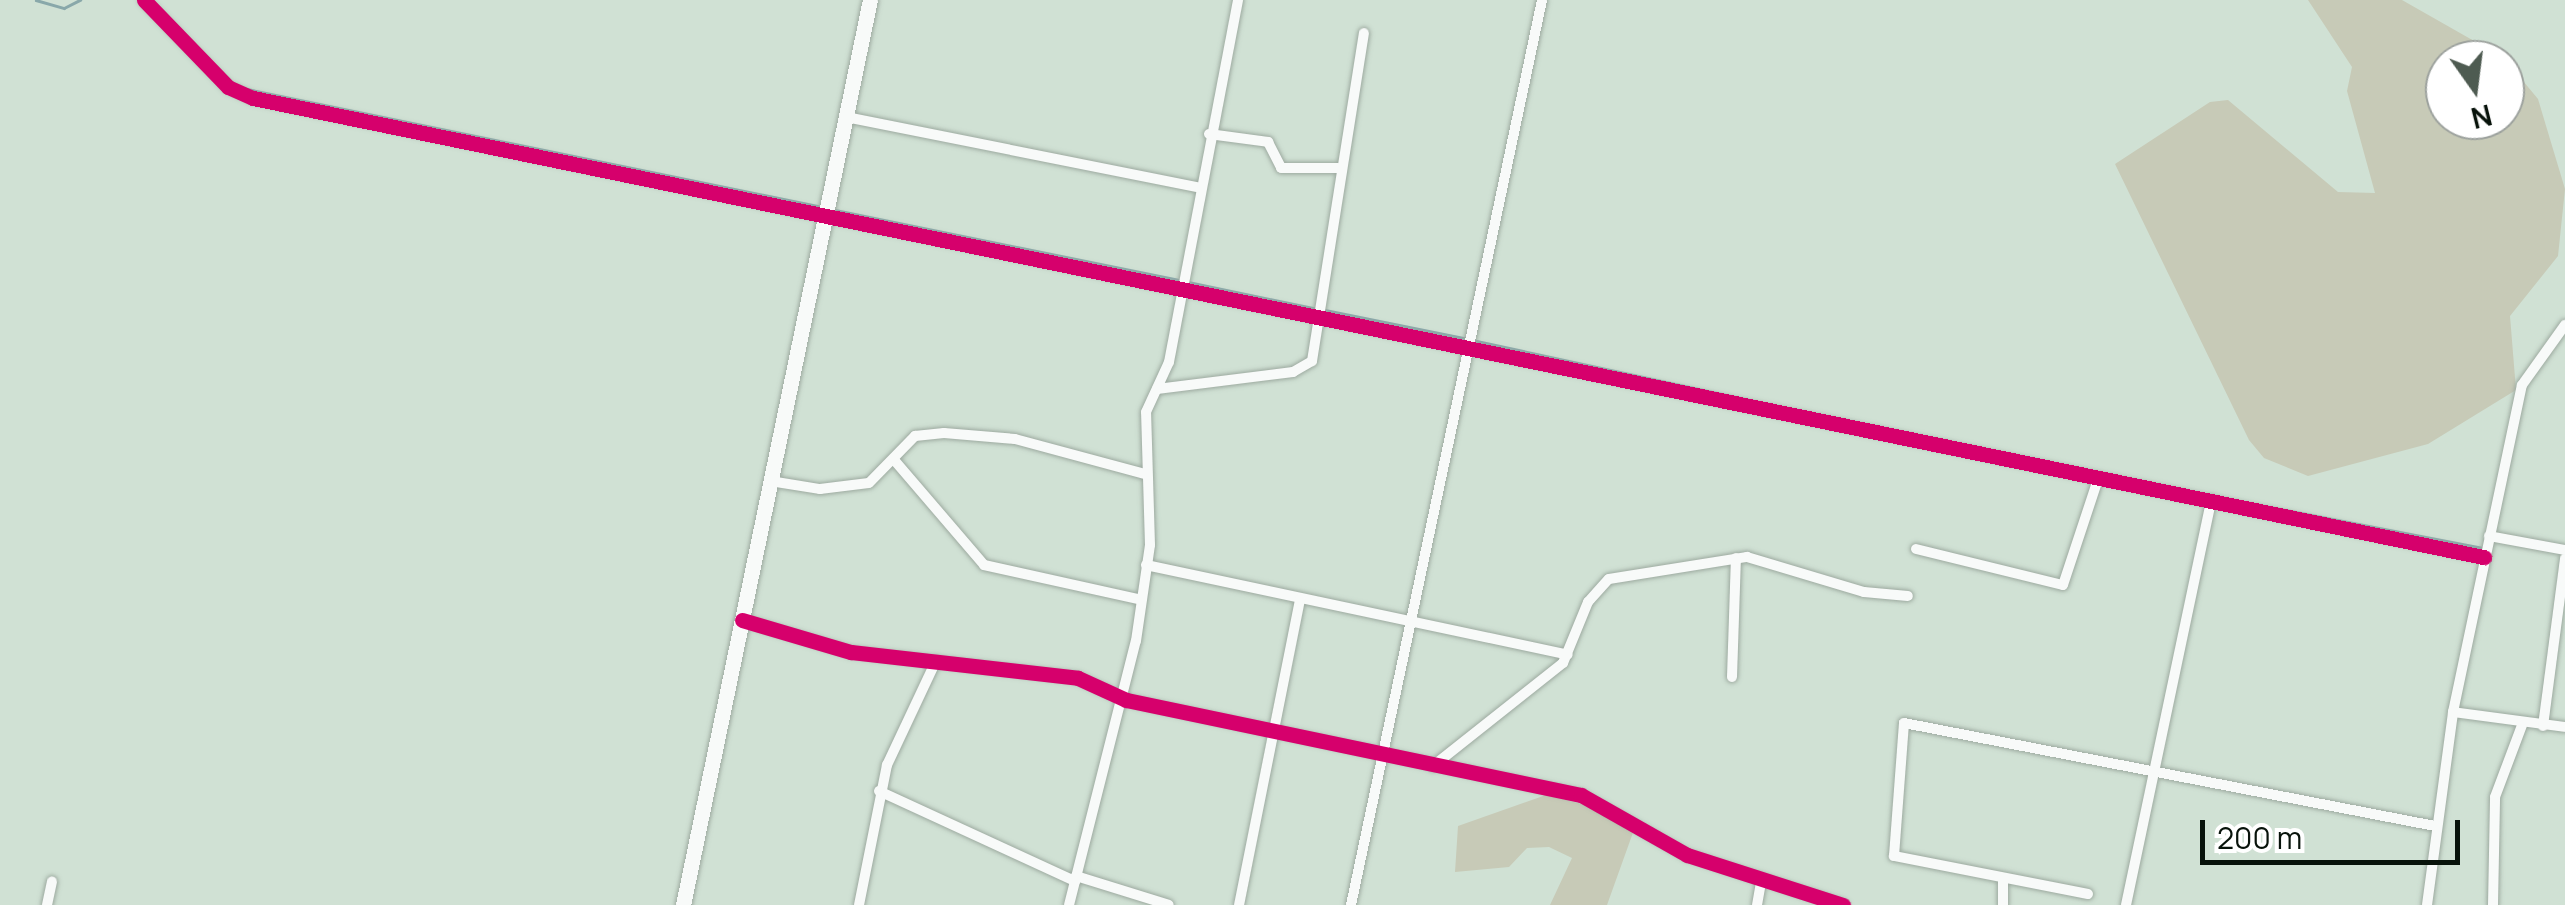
<!DOCTYPE html>
<style>
body{margin:0}
#map{position:relative;width:2565px;height:905px;overflow:hidden;background:#d0e1d4;font-family:Manrope,sans-serif}
div>[style]{position:absolute}
[style*='--x']{left:calc(var(--x)*1px);top:calc(var(--y)*1px);width:calc(var(--w)*1px);rotate:calc(var(--a)*1deg)}
.green>*{inset:0;background:#c7cab7}
.stream>*{height:2.5px;margin:-1.25px;padding:0 1.25px;transform-origin:1.25px;border-radius:1.25px;background:#89a8aa}
.roads{filter:drop-shadow(0 0 2px #9daaa0) drop-shadow(0 0 2px #9daaa0)}
.street>*{height:10px;margin:-5px;padding:0 5px;transform-origin:5px;border-radius:5px;background:#f8faf9}
.secondary>*{height:15px;margin:-7.5px;padding:0 7.5px;transform-origin:7.5px;border-radius:7.5px;background:#f8faf9}
.cycleway>*{height:15px;margin:-7.5px;padding:0 7.5px;transform-origin:7.5px;border-radius:7.5px;background:#d6006c}
span{translate:-50% -50%;white-space:nowrap;text-align:center;line-height:1.15;-webkit-text-stroke:10px #fff;paint-order:stroke}
.north{position:absolute;left:2425px;top:40px;width:100px;height:100px;box-sizing:border-box;background:#fff;border:2px solid #9ca19d;border-radius:50%;rotate:166deg;font-size:28px;font-weight:700;line-height:40px;text-align:center;color:#08130b}
.north::after{content:'';display:block;margin:auto;width:35px;height:45px;background:#4e5b51;clip-path:polygon(50% 0,100% 100%,50% 72%,0 100%)}
.scale{position:absolute;left:2200px;top:820px;width:260px;height:45px;box-sizing:border-box;border:5px solid #08130b;border-top:0;padding-left:12px;font-size:30px;line-height:35px;white-space:nowrap;color:#08130b;-webkit-text-stroke:8px #fff;paint-order:stroke}
</style>
<div id="map">
<div class="green">
<i style="clip-path:polygon(evenodd,2308px 0,2402px 0,2504px 58px,2538px 99px,2565px 189px,2558px 256px,2510px 316px,2516px 390px,2428px 444px,2308px 476px,2264px 458px,2249px 440px,2115px 164px,2210px 102px,2228px 100px,2338px 192px,2375px 193px,2347px 91px,2352px 67px,2308px 0,2445px 60px,2505px 60px,2505px 120px,2445px 120px,2445px 60px)"></i>
<i style="clip-path:polygon(1546px 795px,1610px 811px,1635px 827px,1607px 905px,1550px 905px,1572px 858px,1549px 847px,1527px 848px,1509px 867px,1455px 872px,1458px 826px)"></i>
</div>
<div class="stream">
<i style="--x:36;--y:0;--w:29;--a:16"></i>
<i style="--x:64;--y:8;--w:18;--a:-27"></i>
<i style="--x:242;--y:88;--w:592;--a:11.59"></i>
<i style="--x:835;--y:210;--w:352;--a:11.5"></i>
<i style="--x:1188;--y:282;--w:132;--a:11.8"></i>
<i style="--x:1325;--y:310;--w:142;--a:11.4"></i>
<i style="--x:1472;--y:340;--w:331;--a:12.2"></i>
<i style="--x:2176;--y:489;--w:312;--a:10.9"></i>
</div>
<div class="roads">
<div class="street">
<i style="--x:144;--y:0;--w:121;--a:46"></i>
<i style="--x:228;--y:87;--w:27;--a:24"></i>
<i style="--x:253;--y:98;--w:2278;--a:11.63"></i>
<i style="--x:846;--y:117;--w:358;--a:11.3"></i>
<i style="--x:1209;--y:134;--w:60;--a:7.7"></i>
<i style="--x:1268;--y:142;--w:29;--a:63"></i>
<i style="--x:1281;--y:168;--w:57;--a:0"></i>
<i style="--x:1157;--y:389;--w:137;--a:-7.1"></i>
<i style="--x:1293;--y:372;--w:22;--a:-30"></i>
<i style="--x:1312;--y:361;--w:332;--a:-81"></i>
<i style="--x:895;--y:461;--w:137;--a:49.4"></i>
<i style="--x:984;--y:565;--w:157;--a:12.5"></i>
<i style="--x:770;--y:481;--w:51;--a:9.1"></i>
<i style="--x:820;--y:489;--w:49;--a:-7"></i>
<i style="--x:869;--y:483;--w:66;--a:-45.6"></i>
<i style="--x:915;--y:436;--w:29;--a:-6"></i>
<i style="--x:944;--y:433;--w:71;--a:4.8"></i>
<i style="--x:1015;--y:439;--w:135;--a:15.1"></i>
<i style="--x:2489;--y:536;--w:77;--a:10.4"></i>
<i style="--x:1916;--y:549;--w:151;--a:13.8"></i>
<i style="--x:2063;--y:585;--w:108;--a:-71.7"></i>
<i style="--x:1146;--y:565;--w:431;--a:12"></i>
<i style="--x:742;--y:620;--w:114;--a:16.4"></i>
<i style="--x:851;--y:652;--w:228;--a:6.5"></i>
<i style="--x:1078;--y:678;--w:53;--a:24.6"></i>
<i style="--x:1126;--y:700;--w:465;--a:11.8"></i>
<i style="--x:1581;--y:795;--w:122;--a:29.5"></i>
<i style="--x:1687;--y:855;--w:164;--a:17.8"></i>
<i style="--x:1732;--y:677;--w:119;--a:-88.1"></i>
<i style="--x:2453;--y:712;--w:113;--a:7.6"></i>
<i style="--x:2543;--y:726;--w:169;--a:-82.5"></i>
<i style="--x:1433;--y:766;--w:166;--a:-38.4"></i>
<i style="--x:1563;--y:663;--w:66;--a:-67.7"></i>
<i style="--x:1588;--y:602;--w:31;--a:-48"></i>
<i style="--x:1609;--y:579;--w:140;--a:-9.1"></i>
<i style="--x:1747;--y:557;--w:122;--a:16.7"></i>
<i style="--x:1864;--y:592;--w:44;--a:5.2"></i>
<i style="--x:879;--y:791;--w:216;--a:24.7"></i>
<i style="--x:1076;--y:876;--w:97;--a:17.3"></i>
<i style="--x:2003;--y:880;--w:25;--a:90"></i>
<i style="--x:2088;--y:894;--w:198;--a:-168.9"></i>
<i style="--x:1894;--y:856;--w:133;--a:-85.7"></i>
<i style="--x:1904;--y:723;--w:541;--a:10.98"></i>
<i style="--x:47;--y:905;--w:24;--a:-78"></i>
<i style="--x:859;--y:905;--w:143;--a:-78.7"></i>
<i style="--x:887;--y:765;--w:115;--a:-64.8"></i>
<i style="--x:1069;--y:905;--w:272;--a:-75.8"></i>
<i style="--x:1136;--y:641;--w:97;--a:-81.7"></i>
<i style="--x:1150;--y:545;--w:133;--a:-91.7"></i>
<i style="--x:1146;--y:412;--w:55;--a:-65.3"></i>
<i style="--x:1169;--y:362;--w:369;--a:-79.2"></i>
<i style="--x:1239;--y:905;--w:312;--a:-78.7"></i>
<i style="--x:1351;--y:905;--w:925;--a:-78.08"></i>
<i style="--x:1757;--y:905;--w:27;--a:-80"></i>
<i style="--x:2126;--y:905;--w:414;--a:-78.1"></i>
<i style="--x:2427;--y:905;--w:195;--a:-82.3"></i>
<i style="--x:2453;--y:712;--w:334;--a:-78.1"></i>
<i style="--x:2522;--y:385;--w:74;--a:-54.4"></i>
<i style="--x:2493;--y:905;--w:108;--a:-88.9"></i>
<i style="--x:2495;--y:797;--w:77;--a:-69.4"></i>
</div>
<div class="secondary">
<i style="--x:683;--y:905;--w:924;--a:-78.33"></i>
</div>
</div>
<div class="cycleway">
<i style="--x:144;--y:0;--w:121;--a:46"></i>
<i style="--x:228;--y:87;--w:27;--a:24"></i>
<i style="--x:253;--y:98;--w:2278;--a:11.63"></i>
<i style="--x:742;--y:620;--w:114;--a:16.4"></i>
<i style="--x:851;--y:652;--w:228;--a:6.5"></i>
<i style="--x:1078;--y:678;--w:53;--a:24.6"></i>
<i style="--x:1126;--y:700;--w:465;--a:11.8"></i>
<i style="--x:1581;--y:795;--w:122;--a:29.5"></i>
<i style="--x:1687;--y:855;--w:164;--a:17.8"></i>
</div>
<div class="north">N</div>
<div class="scale">200 m</div>
</div>
